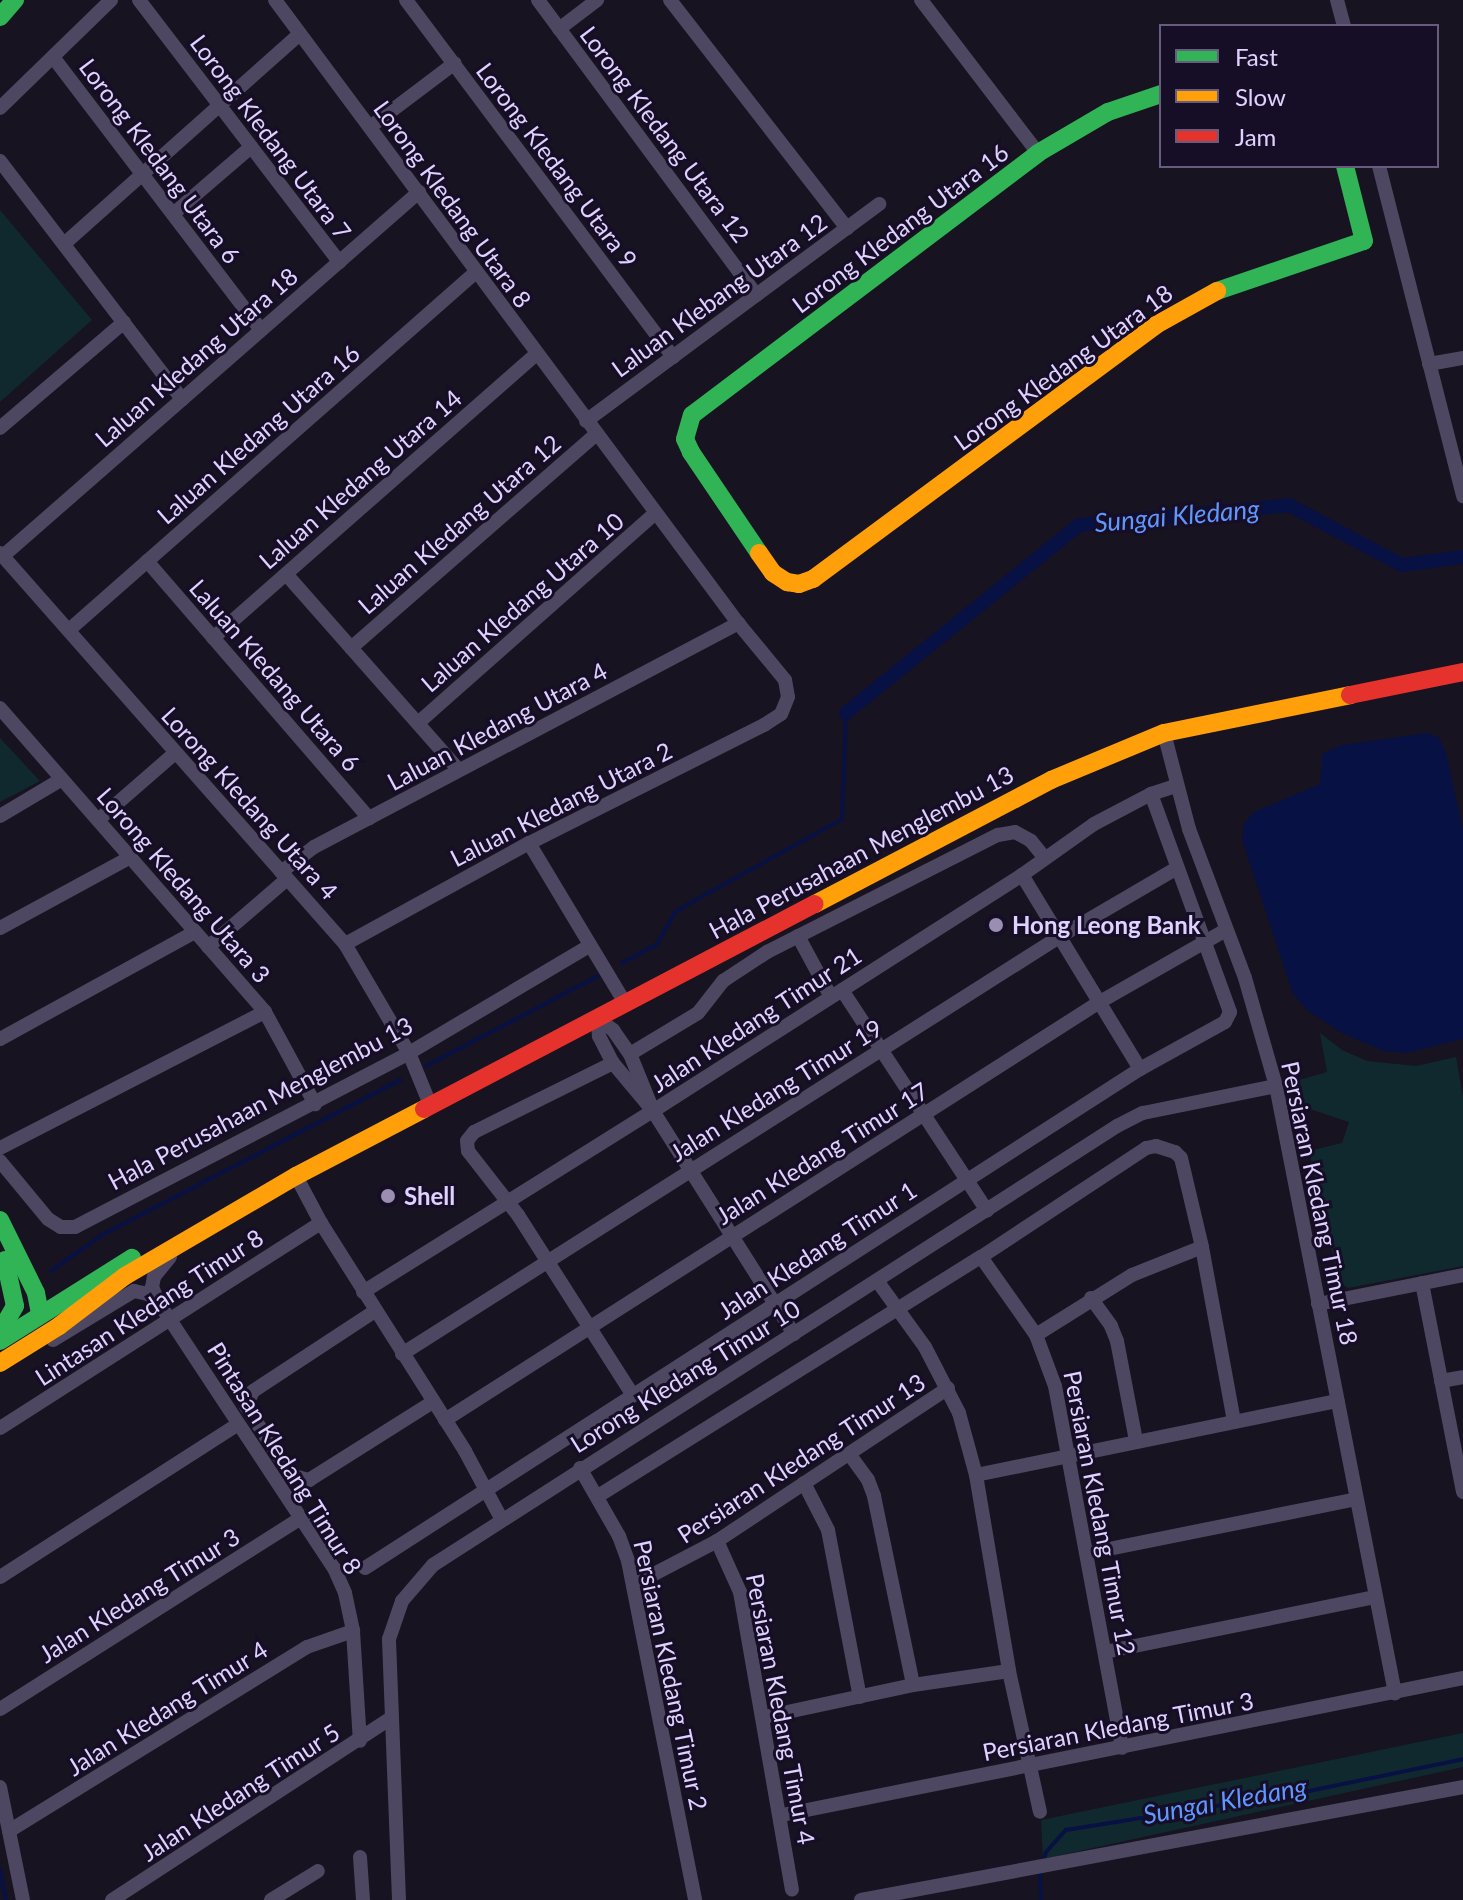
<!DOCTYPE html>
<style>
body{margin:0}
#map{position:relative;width:1463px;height:1900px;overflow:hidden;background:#171320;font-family:Lato,sans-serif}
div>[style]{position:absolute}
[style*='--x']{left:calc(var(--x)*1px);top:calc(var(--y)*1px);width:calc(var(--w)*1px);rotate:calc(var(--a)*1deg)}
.green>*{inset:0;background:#10292f}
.water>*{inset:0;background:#081143}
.stream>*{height:4px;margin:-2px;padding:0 2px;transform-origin:2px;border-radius:2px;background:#081143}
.canal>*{height:14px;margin:-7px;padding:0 7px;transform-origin:7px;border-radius:7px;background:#081143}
.street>*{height:14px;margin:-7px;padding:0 7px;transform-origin:7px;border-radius:7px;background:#4d4761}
.fast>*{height:18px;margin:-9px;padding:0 9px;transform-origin:9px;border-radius:9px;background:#30b455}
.slow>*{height:18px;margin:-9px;padding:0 9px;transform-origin:9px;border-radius:9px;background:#ff9f0a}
.jam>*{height:18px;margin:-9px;padding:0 9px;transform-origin:9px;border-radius:9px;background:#e5322d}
.dots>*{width:22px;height:22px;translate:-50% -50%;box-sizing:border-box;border:4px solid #160d26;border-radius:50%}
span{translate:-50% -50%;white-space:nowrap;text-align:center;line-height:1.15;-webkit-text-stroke:6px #160d26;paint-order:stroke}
.street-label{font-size:24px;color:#e0d2ff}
.poi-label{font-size:24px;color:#e0d2ff;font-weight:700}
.left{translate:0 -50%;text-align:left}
.water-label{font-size:26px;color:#6097ff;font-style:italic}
.legend{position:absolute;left:1159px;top:24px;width:280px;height:144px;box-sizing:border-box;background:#160d26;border:2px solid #675c7d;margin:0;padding:10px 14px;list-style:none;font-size:24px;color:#e0d2ff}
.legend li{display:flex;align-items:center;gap:16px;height:40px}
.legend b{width:40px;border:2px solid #675c7d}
</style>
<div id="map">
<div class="green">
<i style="clip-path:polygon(0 210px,92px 320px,0 402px)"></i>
<i style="clip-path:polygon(0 738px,40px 781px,0 802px)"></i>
<i style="clip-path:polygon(1320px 1033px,1342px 1050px,1367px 1061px,1416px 1066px,1456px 1057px,1463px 1097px,1463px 1266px,1348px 1288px,1339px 1282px,1309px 1151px,1342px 1143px,1349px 1122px,1301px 1106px,1296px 1081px,1327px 1072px)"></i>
<i style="clip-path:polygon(1463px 1733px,1463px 1767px,1043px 1859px,1041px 1820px)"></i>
</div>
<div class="water">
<i style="clip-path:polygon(1427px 733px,1438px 737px,1446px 752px,1463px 830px,1463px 1039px,1406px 1053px,1384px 1051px,1342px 1033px,1308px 1011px,1293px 994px,1242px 840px,1244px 823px,1254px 812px,1320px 784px,1322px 754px,1342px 745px)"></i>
</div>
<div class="stream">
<i style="--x:622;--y:963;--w:40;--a:-28"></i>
<i style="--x:657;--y:944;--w:38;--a:-60"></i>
<i style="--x:676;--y:911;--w:190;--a:-29"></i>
<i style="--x:842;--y:819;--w:106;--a:-87.8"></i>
<i style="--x:426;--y:1066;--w:194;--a:-27.6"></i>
<i style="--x:51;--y:1271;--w:62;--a:-35.2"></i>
<i style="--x:102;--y:1235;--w:336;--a:-27.5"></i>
<i style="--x:1043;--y:1863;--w:11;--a:-75"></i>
<i style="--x:1046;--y:1852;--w:30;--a:-48"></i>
<i style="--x:1066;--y:1830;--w:246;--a:-9.1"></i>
<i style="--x:1309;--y:1791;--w:157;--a:-11.7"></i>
<i style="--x:0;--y:1870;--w:31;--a:79"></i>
<i style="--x:1040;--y:1871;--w:29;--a:88"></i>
</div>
<div class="canal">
<i style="--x:846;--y:713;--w:299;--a:-38.9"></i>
<i style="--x:1079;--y:525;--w:211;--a:-5.4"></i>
<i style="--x:1289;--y:505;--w:128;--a:28"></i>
<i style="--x:1402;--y:565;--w:62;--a:-7.5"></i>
</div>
<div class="street">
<i style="--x:139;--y:0;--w:330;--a:52.6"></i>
<i style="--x:275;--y:0;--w:776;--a:53.38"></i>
<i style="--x:738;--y:623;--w:74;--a:50.5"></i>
<i style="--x:785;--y:680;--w:17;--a:80"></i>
<i style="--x:788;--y:697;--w:18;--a:112"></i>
<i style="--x:781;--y:714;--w:20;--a:147"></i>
<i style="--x:764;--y:725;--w:263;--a:153.3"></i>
<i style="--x:529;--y:843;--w:210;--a:151.2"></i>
<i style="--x:406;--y:0;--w:446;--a:53.2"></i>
<i style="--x:538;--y:0;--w:367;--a:53.5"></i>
<i style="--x:670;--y:0;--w:289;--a:52.2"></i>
<i style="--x:921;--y:0;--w:193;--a:52.6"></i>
<i style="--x:1337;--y:0;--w:27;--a:75"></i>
<i style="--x:559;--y:29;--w:48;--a:-37.3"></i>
<i style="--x:53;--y:57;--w:343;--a:52.7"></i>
<i style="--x:0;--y:108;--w:155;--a:-44.2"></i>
<i style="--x:370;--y:127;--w:106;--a:-37"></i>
<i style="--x:0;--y:161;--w:300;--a:52.6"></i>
<i style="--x:1379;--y:166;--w:341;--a:75.7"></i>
<i style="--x:173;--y:214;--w:103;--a:-40.7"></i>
<i style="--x:64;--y:244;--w:316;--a:-41.7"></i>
<i style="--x:1429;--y:364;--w:35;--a:-10"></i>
<i style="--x:586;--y:421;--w:365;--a:-36.5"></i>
<i style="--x:0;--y:428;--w:163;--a:-40.5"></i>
<i style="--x:0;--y:553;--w:521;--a:48.58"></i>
<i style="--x:345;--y:944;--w:126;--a:59.6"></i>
<i style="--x:409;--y:1053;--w:58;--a:67.8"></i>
<i style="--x:3;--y:556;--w:553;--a:-41.19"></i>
<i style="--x:147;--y:561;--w:340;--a:49.2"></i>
<i style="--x:286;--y:574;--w:261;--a:48.6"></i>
<i style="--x:69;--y:630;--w:542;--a:-41.34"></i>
<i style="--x:213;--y:638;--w:430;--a:-41.3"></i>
<i style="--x:351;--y:648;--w:325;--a:-41.1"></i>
<i style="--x:0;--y:708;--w:403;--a:48.9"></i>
<i style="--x:265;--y:1012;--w:105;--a:61.5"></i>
<i style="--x:418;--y:723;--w:317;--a:-41.5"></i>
<i style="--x:1164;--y:733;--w:99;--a:75.4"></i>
<i style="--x:1189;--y:829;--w:159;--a:69.4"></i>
<i style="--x:1245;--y:978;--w:112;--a:74"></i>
<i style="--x:1276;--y:1086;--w:619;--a:78.91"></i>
<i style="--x:0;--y:816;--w:72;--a:-30.8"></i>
<i style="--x:98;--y:820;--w:102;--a:-41"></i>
<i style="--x:529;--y:843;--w:187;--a:59"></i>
<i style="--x:281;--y:872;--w:41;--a:-37.1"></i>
<i style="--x:314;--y:847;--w:480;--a:-27.8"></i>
<i style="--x:1022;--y:875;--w:227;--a:58.7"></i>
<i style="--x:0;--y:928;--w:149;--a:-28.5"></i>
<i style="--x:798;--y:936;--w:69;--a:61.6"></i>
<i style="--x:208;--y:947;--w:104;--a:-40.7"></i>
<i style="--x:842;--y:990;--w:264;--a:56.7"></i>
<i style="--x:598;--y:1019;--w:17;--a:87"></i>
<i style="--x:599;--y:1036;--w:30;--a:63"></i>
<i style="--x:613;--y:1063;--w:62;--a:50.2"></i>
<i style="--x:653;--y:1111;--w:264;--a:57.7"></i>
<i style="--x:598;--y:1019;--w:19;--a:36"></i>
<i style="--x:613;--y:1030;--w:29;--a:55"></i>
<i style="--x:630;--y:1054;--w:53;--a:67.8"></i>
<i style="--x:0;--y:1039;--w:220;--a:-28.8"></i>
<i style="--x:630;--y:1054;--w:79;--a:-31.1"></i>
<i style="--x:698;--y:1013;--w:41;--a:-52"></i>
<i style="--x:723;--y:981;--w:53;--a:-33.4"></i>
<i style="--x:767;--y:952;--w:259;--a:-26.9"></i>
<i style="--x:998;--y:835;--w:17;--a:-10"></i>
<i style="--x:1015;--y:832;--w:18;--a:29"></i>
<i style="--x:1031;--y:841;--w:22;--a:51"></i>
<i style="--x:613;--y:1063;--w:155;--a:153.6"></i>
<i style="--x:474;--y:1132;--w:11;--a:128"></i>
<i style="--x:467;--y:1141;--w:10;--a:84"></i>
<i style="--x:468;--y:1151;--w:81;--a:52"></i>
<i style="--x:518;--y:1215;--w:212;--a:57.5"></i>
<i style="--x:0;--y:1148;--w:298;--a:-27.2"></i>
<i style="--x:0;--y:1161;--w:75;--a:50.4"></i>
<i style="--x:48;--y:1219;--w:15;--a:32"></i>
<i style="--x:61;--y:1227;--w:14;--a:0"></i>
<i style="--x:75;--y:1227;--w:377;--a:-27.5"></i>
<i style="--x:409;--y:1053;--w:209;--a:-30.7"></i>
<i style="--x:296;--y:1176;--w:53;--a:62"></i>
<i style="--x:321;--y:1223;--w:270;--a:57.7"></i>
<i style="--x:465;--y:1451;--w:78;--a:61.8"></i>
<i style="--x:170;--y:1257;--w:26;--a:129"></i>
<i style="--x:154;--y:1277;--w:10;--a:101"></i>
<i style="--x:152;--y:1287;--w:17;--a:66"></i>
<i style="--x:159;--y:1303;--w:318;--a:56.6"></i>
<i style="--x:334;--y:1568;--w:27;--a:66"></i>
<i style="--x:345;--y:1593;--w:39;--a:78"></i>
<i style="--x:353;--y:1631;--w:110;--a:86.4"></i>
<i style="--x:981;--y:1257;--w:95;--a:54.8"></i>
<i style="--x:1036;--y:1335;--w:54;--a:69.6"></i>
<i style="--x:1055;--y:1386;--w:368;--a:79.5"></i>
<i style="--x:878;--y:1282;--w:80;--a:54.1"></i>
<i style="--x:925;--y:1347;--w:74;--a:62.7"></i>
<i style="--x:959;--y:1413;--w:64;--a:74.7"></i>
<i style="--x:976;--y:1475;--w:199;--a:80.4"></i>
<i style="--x:1009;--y:1671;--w:144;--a:77.6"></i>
<i style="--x:1422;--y:1283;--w:213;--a:78.9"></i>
<i style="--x:363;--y:1292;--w:342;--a:-32"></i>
<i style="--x:653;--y:1111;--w:438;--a:-32.6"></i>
<i style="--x:1022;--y:875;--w:88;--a:-35.3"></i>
<i style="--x:1094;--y:824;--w:64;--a:-27.8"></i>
<i style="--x:1151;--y:794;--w:25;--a:-18"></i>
<i style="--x:1091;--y:1298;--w:34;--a:54"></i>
<i style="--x:1111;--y:1326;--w:16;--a:68"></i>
<i style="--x:1117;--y:1341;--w:102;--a:79.2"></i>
<i style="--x:1318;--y:1304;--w:148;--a:-11.3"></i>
<i style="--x:375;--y:1311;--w:146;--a:146.7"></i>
<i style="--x:253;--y:1391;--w:17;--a:115"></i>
<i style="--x:246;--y:1406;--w:82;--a:56.9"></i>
<i style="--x:291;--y:1475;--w:19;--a:16"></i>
<i style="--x:309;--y:1480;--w:146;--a:-32.2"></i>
<i style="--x:1036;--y:1335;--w:113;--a:-32"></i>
<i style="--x:1132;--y:1275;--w:75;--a:-21.8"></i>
<i style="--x:53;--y:1340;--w:95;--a:-31.2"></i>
<i style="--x:134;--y:1291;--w:14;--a:12"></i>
<i style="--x:148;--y:1294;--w:14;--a:36"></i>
<i style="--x:402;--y:1354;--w:778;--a:-32.4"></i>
<i style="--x:1059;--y:937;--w:137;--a:-30.3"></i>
<i style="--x:1441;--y:1381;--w:22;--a:-10"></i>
<i style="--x:445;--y:1420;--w:775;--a:-32.56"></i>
<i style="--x:1098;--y:1003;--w:147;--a:-29.7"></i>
<i style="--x:0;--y:1428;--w:381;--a:-32.6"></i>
<i style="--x:850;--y:1455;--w:31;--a:54"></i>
<i style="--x:868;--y:1480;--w:17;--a:69"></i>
<i style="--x:874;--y:1496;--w:193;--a:78.3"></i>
<i style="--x:580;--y:1468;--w:78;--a:60.2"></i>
<i style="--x:619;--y:1536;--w:27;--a:70"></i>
<i style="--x:628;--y:1561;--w:346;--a:78.8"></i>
<i style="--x:976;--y:1475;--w:369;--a:-11.6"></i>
<i style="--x:804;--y:1483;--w:53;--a:62.9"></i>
<i style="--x:828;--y:1530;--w:170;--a:79.2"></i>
<i style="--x:598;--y:1496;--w:451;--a:-32"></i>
<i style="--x:981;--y:1257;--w:198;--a:-33.4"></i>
<i style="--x:1146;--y:1148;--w:10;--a:-11"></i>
<i style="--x:1156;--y:1146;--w:20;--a:18"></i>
<i style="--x:1175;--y:1152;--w:8;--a:45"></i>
<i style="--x:1181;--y:1158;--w:91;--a:76.7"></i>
<i style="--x:1202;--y:1247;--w:178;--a:79.6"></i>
<i style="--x:717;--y:1541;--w:56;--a:65.7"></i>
<i style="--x:740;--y:1592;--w:302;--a:80.1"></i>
<i style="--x:1089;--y:1553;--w:272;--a:-11.4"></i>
<i style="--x:365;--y:1568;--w:922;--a:-32.78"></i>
<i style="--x:1140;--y:1069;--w:97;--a:-28.9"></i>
<i style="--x:1225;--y:1022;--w:11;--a:-63"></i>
<i style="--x:1230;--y:1012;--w:232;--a:-109.9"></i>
<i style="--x:0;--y:1577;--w:283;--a:-32.7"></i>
<i style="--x:633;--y:1585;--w:95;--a:-27.6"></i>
<i style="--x:717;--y:1541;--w:277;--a:-33.5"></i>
<i style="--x:1105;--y:1652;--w:276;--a:-11.5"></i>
<i style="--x:0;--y:1709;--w:356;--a:-32.4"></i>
<i style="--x:764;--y:1717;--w:152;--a:-12.1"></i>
<i style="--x:913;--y:1685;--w:97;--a:-8.3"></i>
<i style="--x:0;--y:1787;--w:115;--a:78.5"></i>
<i style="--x:782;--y:1815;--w:695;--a:-11.37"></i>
<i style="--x:9;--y:1831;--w:350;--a:-31.7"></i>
<i style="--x:307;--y:1647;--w:49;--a:-19.2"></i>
<i style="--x:360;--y:1857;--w:43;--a:86"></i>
<i style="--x:112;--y:1900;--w:332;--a:-33.1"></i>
<i style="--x:271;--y:1900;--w:55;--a:-31.7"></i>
<i style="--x:399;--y:1900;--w:261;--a:-92.2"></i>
<i style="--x:389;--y:1639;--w:40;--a:-71.1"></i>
<i style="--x:402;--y:1601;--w:48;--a:-49.3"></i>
<i style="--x:433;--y:1565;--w:813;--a:-32.69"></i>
<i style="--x:1117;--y:1126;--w:29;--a:-27"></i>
<i style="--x:1143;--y:1113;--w:136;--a:-11.5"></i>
<i style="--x:861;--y:1900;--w:613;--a:-10.63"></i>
</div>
<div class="fast">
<i style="--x:0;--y:17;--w:23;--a:-49"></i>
<i style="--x:1217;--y:291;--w:155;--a:-18.8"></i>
<i style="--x:1364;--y:241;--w:77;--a:-104.2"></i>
<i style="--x:759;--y:553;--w:122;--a:-124"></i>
<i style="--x:691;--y:452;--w:14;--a:-115"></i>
<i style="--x:685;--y:439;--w:25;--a:-74"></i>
<i style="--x:692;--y:415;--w:434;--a:-37.1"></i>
<i style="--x:1038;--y:153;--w:81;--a:-30.4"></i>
<i style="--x:1108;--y:112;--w:56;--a:-18.8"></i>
<i style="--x:0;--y:1220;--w:81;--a:63.7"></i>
<i style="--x:36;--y:1293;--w:21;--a:79"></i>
<i style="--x:0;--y:1332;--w:30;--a:-60"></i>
<i style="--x:15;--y:1306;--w:47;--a:-102.3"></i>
<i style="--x:0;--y:1341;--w:156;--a:-32.2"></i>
</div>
<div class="slow">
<i style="--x:759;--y:553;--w:24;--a:55"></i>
<i style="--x:773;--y:573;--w:17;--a:33"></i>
<i style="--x:787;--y:582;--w:12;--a:9"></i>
<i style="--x:799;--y:584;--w:15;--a:-20"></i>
<i style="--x:813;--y:579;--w:427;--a:-36.5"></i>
<i style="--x:1156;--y:325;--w:70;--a:-29.1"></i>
<i style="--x:815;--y:904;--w:267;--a:-27.7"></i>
<i style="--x:1051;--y:780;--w:122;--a:-22.6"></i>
<i style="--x:1164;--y:733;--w:190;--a:-11.5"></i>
<i style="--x:0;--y:1363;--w:70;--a:-32.1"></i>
<i style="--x:59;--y:1326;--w:83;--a:-37.1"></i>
<i style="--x:125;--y:1276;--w:198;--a:-30.3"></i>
<i style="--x:296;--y:1176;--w:144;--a:-27.6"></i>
</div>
<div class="jam">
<i style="--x:1350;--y:695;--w:115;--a:-11.5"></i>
<i style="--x:424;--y:1109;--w:441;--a:-27.7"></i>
</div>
<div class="dots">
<i style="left:996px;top:925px;background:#9a8fb1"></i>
<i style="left:388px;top:1196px;background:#9a8fb1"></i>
</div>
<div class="street-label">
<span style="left:665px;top:134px;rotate:53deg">Lorong Kledang Utara 12</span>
<span style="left:271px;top:137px;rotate:53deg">Lorong Kledang Utara 7</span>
<span style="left:160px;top:161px;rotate:53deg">Lorong Kledang Utara 6</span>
<span style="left:557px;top:165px;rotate:53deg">Lorong Kledang Utara 9</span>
<span style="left:453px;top:204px;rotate:54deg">Lorong Kledang Utara 8</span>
<span style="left:900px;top:228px;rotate:-37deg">Lorong Kledang Utara 16</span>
<span style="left:719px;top:295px;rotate:-36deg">Laluan Klebang Utara 12</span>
<span style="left:196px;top:357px;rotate:-41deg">Laluan Kledang Utara 18</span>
<span style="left:1063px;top:367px;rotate:-36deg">Lorong Kledang Utara 18</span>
<span style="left:258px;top:434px;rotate:-41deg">Laluan Kledang Utara 16</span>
<span style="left:360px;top:479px;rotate:-41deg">Laluan Kledang Utara 14</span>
<span style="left:459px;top:524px;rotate:-41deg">Laluan Kledang Utara 12</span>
<span style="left:522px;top:602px;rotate:-41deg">Laluan Kledang Utara 10</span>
<span style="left:275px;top:675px;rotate:49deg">Laluan Kledang Utara 6</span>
<span style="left:497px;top:726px;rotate:-28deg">Laluan Kledang Utara 4</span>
<span style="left:250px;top:803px;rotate:48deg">Lorong Kledang Utara 4</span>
<span style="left:561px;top:804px;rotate:-27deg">Laluan Kledang Utara 2</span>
<span style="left:861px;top:852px;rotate:-28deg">Hala Perusahaan Menglembu 13</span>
<span style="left:184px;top:885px;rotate:49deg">Lorong Kledang Utara 3</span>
<span style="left:756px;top:1019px;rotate:-33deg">Jalan Kledang Timur 21</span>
<span style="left:776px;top:1090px;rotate:-32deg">Jalan Kledang Timur 19</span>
<span style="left:260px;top:1103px;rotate:-28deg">Hala Perusahaan Menglembu 13</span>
<span style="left:822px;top:1153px;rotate:-32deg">Jalan Kledang Timur 17</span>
<span style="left:1320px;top:1203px;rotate:78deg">Persiaran Kledang Timur 18</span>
<span style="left:817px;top:1250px;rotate:-33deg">Jalan Kledang Timur 1</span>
<span style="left:149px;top:1307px;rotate:-33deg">Lintasan Kledang Timur 8</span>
<span style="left:685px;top:1376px;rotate:-32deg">Lorong Kledang Timur 10</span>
<span style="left:285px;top:1458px;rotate:58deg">Pintasan Kledang Timur 8</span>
<span style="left:801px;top:1458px;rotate:-33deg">Persiaran Kledang Timur 13</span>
<span style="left:1100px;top:1513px;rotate:79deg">Persiaran Kledang Timur 12</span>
<span style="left:139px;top:1595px;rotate:-32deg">Jalan Kledang Timur 3</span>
<span style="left:671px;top:1675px;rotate:78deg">Persiaran Kledang Timur 2</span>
<span style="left:167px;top:1708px;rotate:-32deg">Jalan Kledang Timur 4</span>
<span style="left:781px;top:1709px;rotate:79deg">Persiaran Kledang Timur 4</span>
<span style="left:1118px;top:1726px;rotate:-11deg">Persiaran Kledang Timur 3</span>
<span style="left:240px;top:1792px;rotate:-33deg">Jalan Kledang Timur 5</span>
</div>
<div class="poi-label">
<span class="left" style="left:1012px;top:925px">Hong Leong Bank</span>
<span class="left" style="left:404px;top:1196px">Shell</span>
</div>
<div class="water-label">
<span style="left:1177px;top:516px;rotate:-5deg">Sungai Kledang</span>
<span style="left:1225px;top:1801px;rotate:-10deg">Sungai Kledang</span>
</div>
<ul class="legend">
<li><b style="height:10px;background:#30b455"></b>Fast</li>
<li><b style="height:10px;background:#ff9f0a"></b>Slow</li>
<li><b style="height:10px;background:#e5322d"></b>Jam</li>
</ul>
</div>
